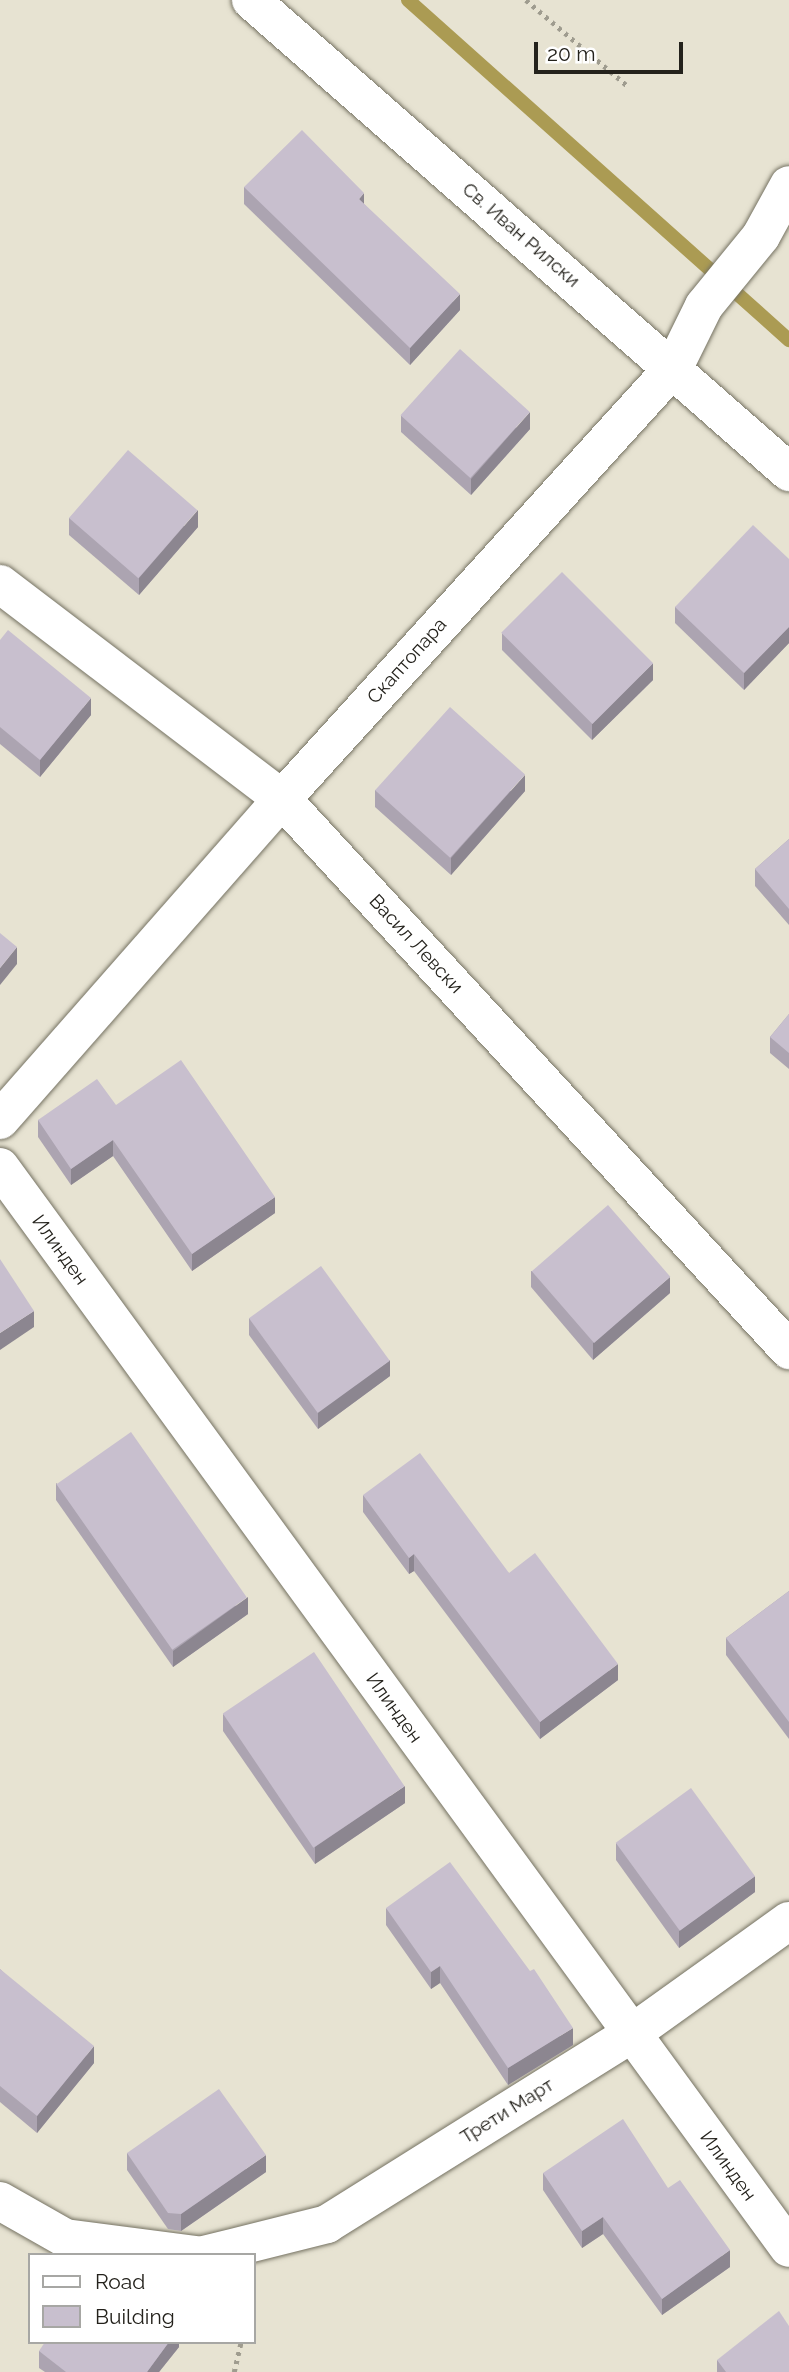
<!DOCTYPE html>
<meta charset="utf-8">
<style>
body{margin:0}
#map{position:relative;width:789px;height:2372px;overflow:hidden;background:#e7e3d2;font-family:Raleway,sans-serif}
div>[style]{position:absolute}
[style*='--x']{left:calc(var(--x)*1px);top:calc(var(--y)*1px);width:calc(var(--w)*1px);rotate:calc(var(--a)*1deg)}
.stream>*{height:14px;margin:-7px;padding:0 7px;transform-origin:7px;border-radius:7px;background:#ab9b53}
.path>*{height:4.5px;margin-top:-2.25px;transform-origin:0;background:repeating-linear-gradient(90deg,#9f9c8f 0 3.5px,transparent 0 8.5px)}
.roads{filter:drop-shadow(0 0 2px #757262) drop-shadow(0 0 2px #757262)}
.street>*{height:38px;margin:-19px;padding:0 19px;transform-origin:19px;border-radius:19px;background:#fff}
.wall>*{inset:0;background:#aca4b1}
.shaded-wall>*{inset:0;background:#8c8690}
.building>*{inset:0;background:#c8bfce;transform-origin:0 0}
span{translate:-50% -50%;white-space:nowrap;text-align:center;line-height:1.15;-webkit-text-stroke:5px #fff;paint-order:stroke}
.street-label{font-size:19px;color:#24221c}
.legend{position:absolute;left:28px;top:2253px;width:228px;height:91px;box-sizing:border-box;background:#fff;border:2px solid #a7a7a4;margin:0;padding:9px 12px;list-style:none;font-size:21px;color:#24221c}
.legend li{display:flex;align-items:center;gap:14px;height:35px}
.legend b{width:35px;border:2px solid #a7a7a4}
.scale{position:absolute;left:534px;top:42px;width:149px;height:32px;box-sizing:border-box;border:4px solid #24221c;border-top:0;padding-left:9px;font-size:21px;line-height:24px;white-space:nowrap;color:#24221c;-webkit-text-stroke:5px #fff;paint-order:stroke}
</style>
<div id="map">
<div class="stream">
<i style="--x:408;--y:0;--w:511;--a:41.75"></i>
</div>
<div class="path">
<i style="--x:526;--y:0;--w:135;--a:40.2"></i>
<i style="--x:234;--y:2372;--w:31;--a:-77"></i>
</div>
<div class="roads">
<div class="street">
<i style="--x:251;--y:0;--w:716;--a:41.26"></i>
<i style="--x:0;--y:584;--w:355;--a:37.3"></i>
<i style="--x:282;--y:799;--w:749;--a:47.38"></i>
<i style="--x:0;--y:1120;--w:427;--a:-48.7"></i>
<i style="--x:282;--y:799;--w:583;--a:-47.78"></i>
<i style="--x:674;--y:367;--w:68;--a:-63.8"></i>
<i style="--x:704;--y:306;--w:90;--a:-50.8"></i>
<i style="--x:761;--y:236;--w:58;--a:-61.2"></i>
<i style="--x:0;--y:1167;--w:1338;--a:53.88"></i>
<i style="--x:0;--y:2201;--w:75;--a:29.6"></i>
<i style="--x:65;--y:2238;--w:132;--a:7.4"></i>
<i style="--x:204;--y:2255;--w:127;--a:-14.1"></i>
<i style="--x:327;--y:2224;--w:358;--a:-32"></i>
<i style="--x:631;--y:2034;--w:194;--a:-35.6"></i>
</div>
</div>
<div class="wall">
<i style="clip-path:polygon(244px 187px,364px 204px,460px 310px,410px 365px,244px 204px)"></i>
<i style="clip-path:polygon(401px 415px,530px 429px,471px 495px,401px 432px)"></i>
<i style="clip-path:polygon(69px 518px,198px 527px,139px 595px,69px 535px)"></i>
<i style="clip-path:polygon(789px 559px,789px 643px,744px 690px,675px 623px,675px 607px)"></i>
<i style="clip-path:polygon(502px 633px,653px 680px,592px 740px,502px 650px)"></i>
<i style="clip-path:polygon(0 640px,91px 715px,40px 777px,0 744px)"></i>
<i style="clip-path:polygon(375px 790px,525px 791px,451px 875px,375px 807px)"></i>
<i style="clip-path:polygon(789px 839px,789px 925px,755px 886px,755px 869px)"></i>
<i style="clip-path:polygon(789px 1014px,789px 1069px,770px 1053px,770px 1037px)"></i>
<i style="clip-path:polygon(116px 1105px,275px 1213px,192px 1271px,113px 1156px,71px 1185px,38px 1137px,38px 1120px)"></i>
<i style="clip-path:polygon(531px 1271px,670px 1293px,593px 1360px,531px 1287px)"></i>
<i style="clip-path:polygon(249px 1318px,390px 1376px,318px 1429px,249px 1335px)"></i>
<i style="clip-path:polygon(56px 1483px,248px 1614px,173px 1667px,56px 1500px)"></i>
<i style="clip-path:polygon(363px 1495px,509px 1573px,618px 1680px,540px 1739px,414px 1571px,409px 1574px,363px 1512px)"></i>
<i style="clip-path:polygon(789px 1591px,789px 1739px,726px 1655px,726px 1638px)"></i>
<i style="clip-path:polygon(223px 1714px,405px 1803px,315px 1864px,223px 1731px)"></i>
<i style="clip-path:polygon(616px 1843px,755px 1892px,679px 1948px,616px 1860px)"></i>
<i style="clip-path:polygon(386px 1908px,573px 2045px,508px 2085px,440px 1983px,431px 1989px,386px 1925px)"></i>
<i style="clip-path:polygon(0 1969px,94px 2063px,37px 2133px,0 2102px)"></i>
<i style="clip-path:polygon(127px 2153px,266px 2172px,181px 2231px,168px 2229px,127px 2170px)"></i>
<i style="clip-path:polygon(543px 2173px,668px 2188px,730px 2267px,662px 2315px,603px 2234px,582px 2248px,543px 2190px)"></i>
<i style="clip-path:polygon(179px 2342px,179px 2347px,159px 2372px,45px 2372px,39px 2368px,39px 2351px)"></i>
<i style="clip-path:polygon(717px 2360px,789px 2372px,717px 2372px)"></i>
</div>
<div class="shaded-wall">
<i style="clip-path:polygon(364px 193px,364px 210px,359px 199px)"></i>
<i style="clip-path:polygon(460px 294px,460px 310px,410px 365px,410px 348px)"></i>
<i style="clip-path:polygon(530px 412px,530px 429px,471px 495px,471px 479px)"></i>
<i style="clip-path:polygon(198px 510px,198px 527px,139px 595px,139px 578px)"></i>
<i style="clip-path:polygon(789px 627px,789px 643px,744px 690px,744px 673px)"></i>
<i style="clip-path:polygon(653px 663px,653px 680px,592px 740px,592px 724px)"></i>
<i style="clip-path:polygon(91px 698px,91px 715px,40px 777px,40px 760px)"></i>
<i style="clip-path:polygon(525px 775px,525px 791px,451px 875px,451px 858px)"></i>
<i style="clip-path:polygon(17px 947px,17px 964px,0 985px,0 968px)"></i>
<i style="clip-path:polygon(113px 1140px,113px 1156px,71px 1185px,71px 1169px)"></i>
<i style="clip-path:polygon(275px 1197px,275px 1213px,192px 1271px,192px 1254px)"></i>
<i style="clip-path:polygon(670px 1277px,670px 1293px,593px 1360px,593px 1343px)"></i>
<i style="clip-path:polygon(34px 1311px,34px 1327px,0 1350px,0 1333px)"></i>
<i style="clip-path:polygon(390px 1360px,390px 1376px,318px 1429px,318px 1412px)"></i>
<i style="clip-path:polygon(414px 1554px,414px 1571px,409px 1574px,409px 1558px)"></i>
<i style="clip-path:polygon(248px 1597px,248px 1614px,173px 1667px,173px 1651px)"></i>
<i style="clip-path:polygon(618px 1664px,618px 1680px,540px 1739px,540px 1722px)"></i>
<i style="clip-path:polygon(405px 1786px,405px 1803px,315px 1864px,315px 1847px)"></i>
<i style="clip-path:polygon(755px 1876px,755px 1892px,679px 1948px,679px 1931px)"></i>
<i style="clip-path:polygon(440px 1966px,440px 1983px,431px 1989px,431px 1972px)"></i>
<i style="clip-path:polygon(573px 2028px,573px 2045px,508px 2085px,508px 2068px)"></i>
<i style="clip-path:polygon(94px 2046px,94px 2063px,37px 2133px,37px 2116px)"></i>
<i style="clip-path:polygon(266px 2155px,266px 2172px,181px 2231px,181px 2214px)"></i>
<i style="clip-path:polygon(603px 2217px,603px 2234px,582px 2248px,582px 2231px)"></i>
<i style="clip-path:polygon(730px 2250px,730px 2267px,662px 2315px,662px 2299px)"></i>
<i style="clip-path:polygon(169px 2342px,179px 2342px,179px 2347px,159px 2372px,147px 2372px)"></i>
</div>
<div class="building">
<i style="clip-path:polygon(302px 130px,364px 193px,359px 199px,460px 294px,410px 348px,244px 187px)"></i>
<i style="left:460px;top:349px;width:94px;height:89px;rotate:42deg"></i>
<i style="left:128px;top:450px;width:92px;height:90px;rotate:41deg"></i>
<i style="clip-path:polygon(753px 525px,789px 559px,789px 627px,744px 673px,675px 607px)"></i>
<i style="left:562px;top:572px;width:129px;height:86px;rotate:45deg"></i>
<i style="clip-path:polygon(8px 630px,91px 698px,40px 760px,0 727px,0 640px)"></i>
<i style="left:450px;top:707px;width:101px;height:112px;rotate:42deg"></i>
<i style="clip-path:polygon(789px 839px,789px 909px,755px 869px)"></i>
<i style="clip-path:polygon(0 933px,17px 947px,0 968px)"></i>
<i style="clip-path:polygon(789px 1014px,789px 1053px,770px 1037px)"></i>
<i style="clip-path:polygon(181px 1060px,275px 1197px,192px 1254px,113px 1140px,71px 1169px,38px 1120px,97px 1079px,116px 1105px)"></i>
<i style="left:608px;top:1205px;width:95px;height:101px;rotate:49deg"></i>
<i style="clip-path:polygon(0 1259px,34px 1311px,0 1333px)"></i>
<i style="left:321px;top:1266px;width:117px;height:89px;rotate:54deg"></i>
<i style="left:131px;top:1432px;width:202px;height:91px;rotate:55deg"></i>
<i style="clip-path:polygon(420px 1453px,509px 1573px,535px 1553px,618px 1664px,540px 1722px,414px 1554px,409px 1558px,363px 1495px)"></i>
<i style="clip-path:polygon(789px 1591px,789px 1722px,726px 1638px)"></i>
<i style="left:314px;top:1652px;width:162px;height:110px;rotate:56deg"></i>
<i style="left:691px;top:1788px;width:109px;height:93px;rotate:54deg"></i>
<i style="clip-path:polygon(450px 1862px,530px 1971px,534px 1969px,573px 2028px,508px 2068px,440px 1966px,431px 1972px,386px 1908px)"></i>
<i style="clip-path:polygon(0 1969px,94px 2046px,37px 2116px,0 2086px)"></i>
<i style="clip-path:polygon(219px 2089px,266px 2155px,181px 2214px,168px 2213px,127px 2153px)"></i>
<i style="clip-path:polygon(623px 2119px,668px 2188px,680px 2180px,730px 2250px,662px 2299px,603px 2217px,582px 2231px,543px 2173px)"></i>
<i style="clip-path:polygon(779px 2311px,789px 2326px,789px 2372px,726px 2372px,717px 2360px)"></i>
<i style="clip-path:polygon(45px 2342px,169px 2342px,147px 2372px,66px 2372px,39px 2351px)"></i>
</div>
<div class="street-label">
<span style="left:521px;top:235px;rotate:41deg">Св. Иван Рилски</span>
<span style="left:407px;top:661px;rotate:-48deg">Скаптопара</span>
<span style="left:416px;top:944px;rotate:47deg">Васил Левски</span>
<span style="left:60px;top:1250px;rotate:54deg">Илинден</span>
<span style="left:394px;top:1708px;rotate:54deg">Илинден</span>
<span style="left:507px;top:2111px;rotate:-32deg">Трети Март</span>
<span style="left:728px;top:2166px;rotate:54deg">Илинден</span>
</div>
<ul class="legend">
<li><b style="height:9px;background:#fff"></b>Road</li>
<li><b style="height:19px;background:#c8bfce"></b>Building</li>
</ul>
<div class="scale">20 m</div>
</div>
